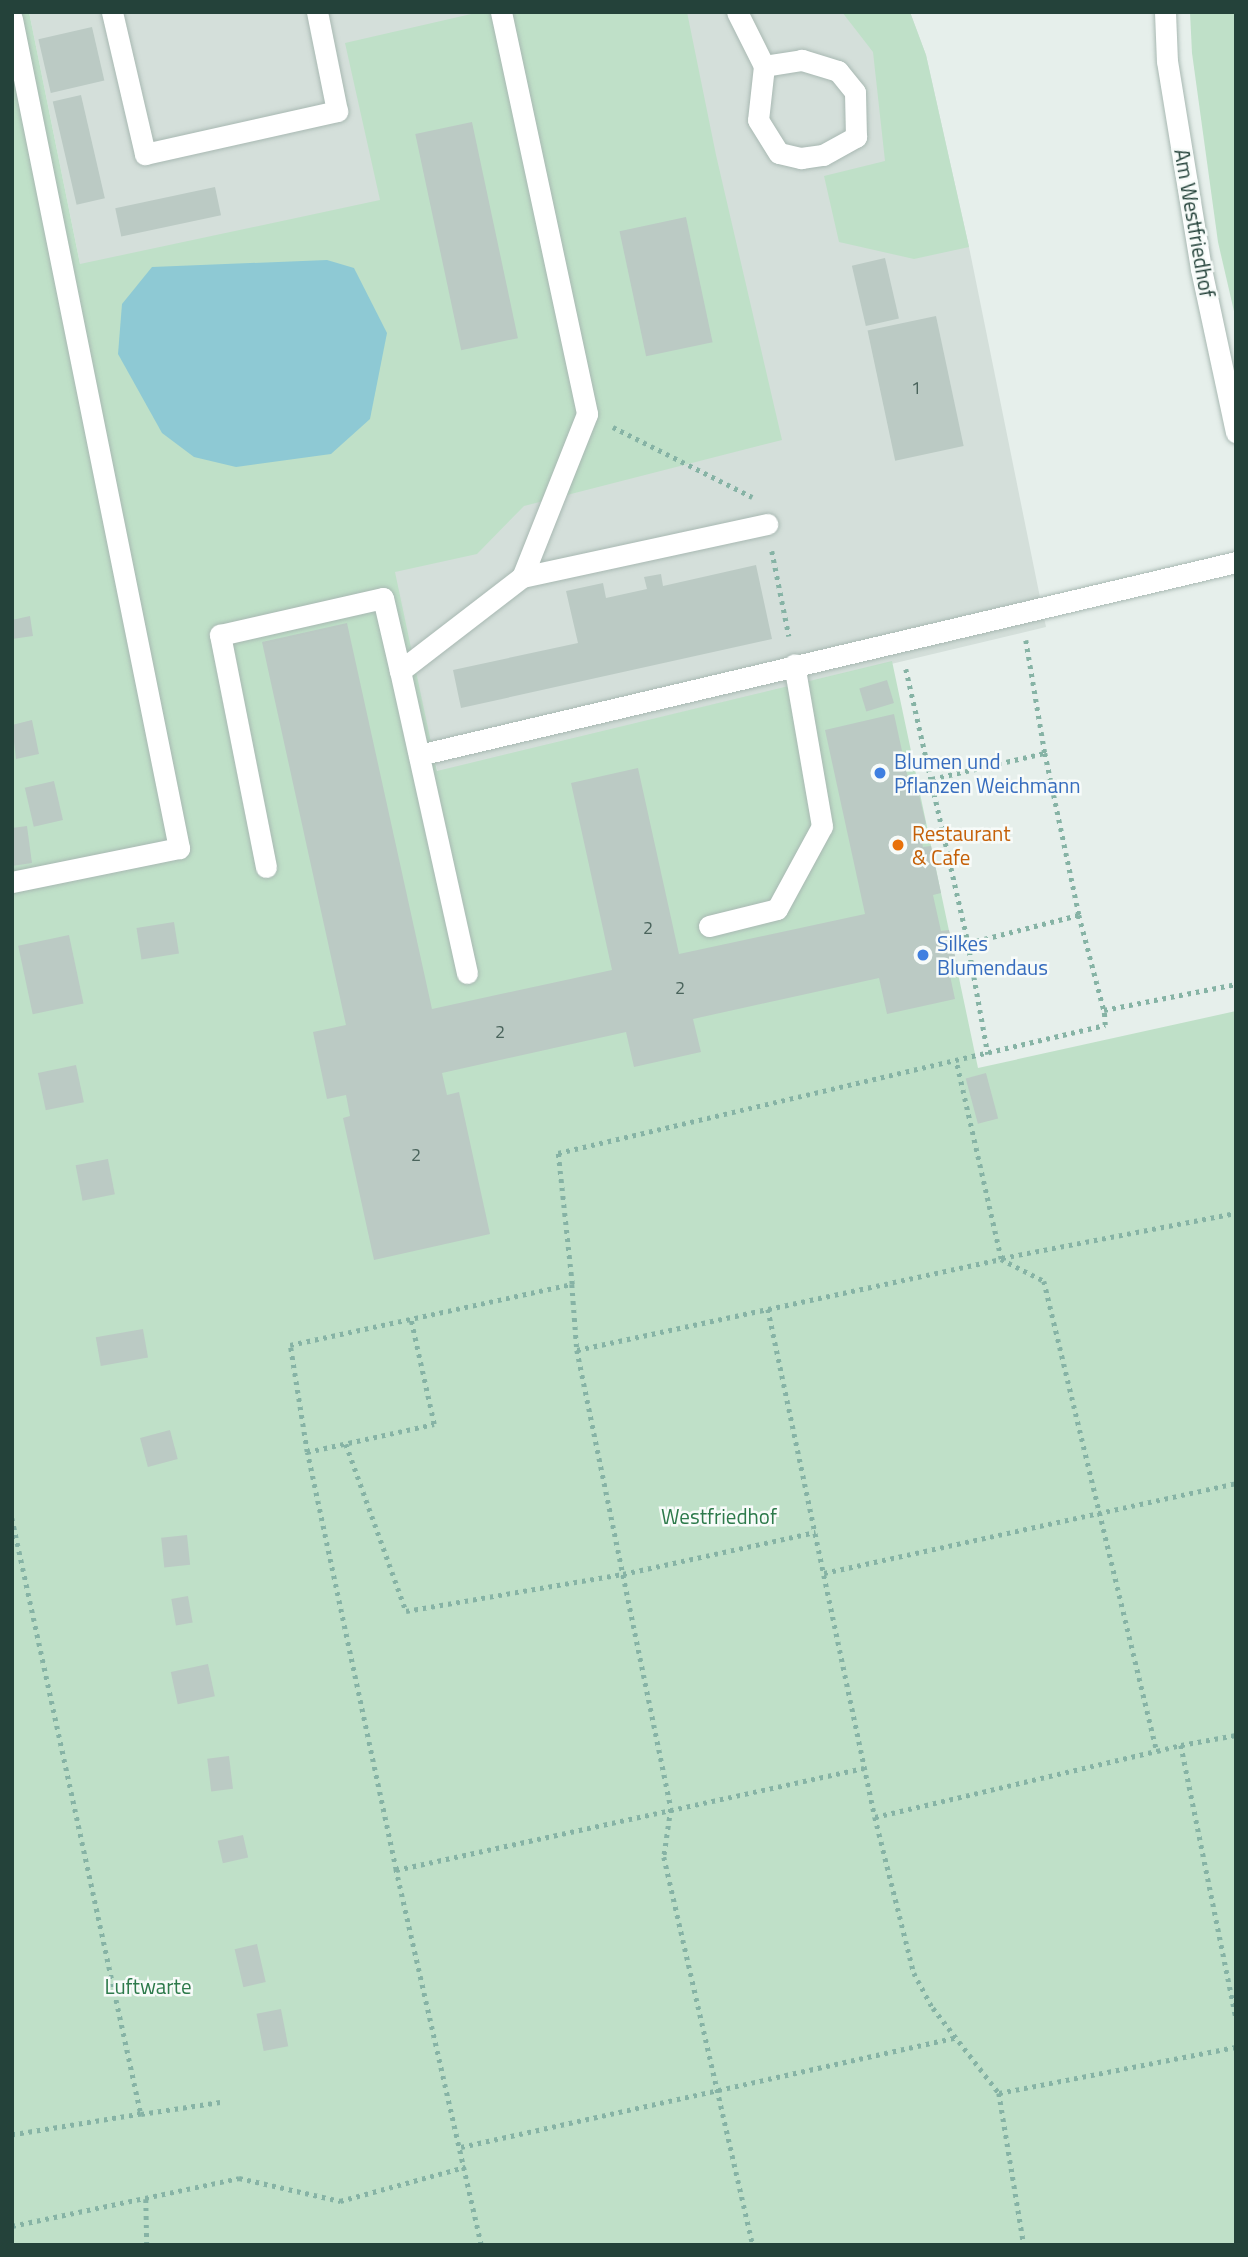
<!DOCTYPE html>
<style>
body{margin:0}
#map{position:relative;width:1248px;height:2257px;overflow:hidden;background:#e6efeb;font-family:"Titillium Web",sans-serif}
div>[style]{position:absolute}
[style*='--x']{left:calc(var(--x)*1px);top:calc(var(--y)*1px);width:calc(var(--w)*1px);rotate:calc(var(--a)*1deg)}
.built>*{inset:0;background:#d4dfda}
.green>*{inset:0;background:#bfe0c8}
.water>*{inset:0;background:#8ec9d4}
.building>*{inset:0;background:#bbcac4;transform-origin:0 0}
.path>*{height:4.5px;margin-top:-2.25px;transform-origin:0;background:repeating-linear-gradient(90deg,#86b3a5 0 3.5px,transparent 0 8.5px)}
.roads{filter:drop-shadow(0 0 2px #a8b8b2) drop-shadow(0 0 2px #a8b8b2)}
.minor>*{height:21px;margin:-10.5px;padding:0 10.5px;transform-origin:10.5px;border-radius:10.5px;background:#fff}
.dots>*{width:19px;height:19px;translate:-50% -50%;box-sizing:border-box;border:4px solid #f7fbf9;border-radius:50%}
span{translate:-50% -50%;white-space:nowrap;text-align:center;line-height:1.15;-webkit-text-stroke:5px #f7fbf9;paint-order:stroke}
.number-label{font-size:18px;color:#4a645c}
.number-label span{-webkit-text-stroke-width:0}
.street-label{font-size:21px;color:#24423a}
.shop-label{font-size:21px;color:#366cbe}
.left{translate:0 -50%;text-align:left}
.food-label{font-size:21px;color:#c56008}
.park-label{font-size:21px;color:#2d7a4b}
.frame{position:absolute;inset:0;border:14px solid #24423a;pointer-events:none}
</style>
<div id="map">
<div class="built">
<i style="clip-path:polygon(29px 12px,910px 12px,926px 55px,969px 247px,1046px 627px,438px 772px,432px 751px,80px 264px)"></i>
</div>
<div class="green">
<i style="clip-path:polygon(12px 12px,29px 12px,80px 264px,380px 200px,345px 43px,480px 12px,687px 12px,716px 155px,782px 440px,524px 506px,477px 554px,395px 572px,437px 771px,892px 661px,978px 1068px,1236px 1011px,1236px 2245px,12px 2245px)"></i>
<i style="clip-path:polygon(842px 12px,910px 12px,926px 55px,969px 247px,914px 259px,839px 242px,824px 176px,885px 161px,873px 52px)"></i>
<i style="clip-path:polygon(1190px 12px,1236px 12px,1236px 320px,1218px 242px,1192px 53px)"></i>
</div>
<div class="water">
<i style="clip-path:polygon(327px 260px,354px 268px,387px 333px,370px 419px,331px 454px,236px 467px,194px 457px,162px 433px,118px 354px,122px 304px,152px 267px)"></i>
</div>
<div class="building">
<i style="left:92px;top:27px;width:55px;height:55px;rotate:77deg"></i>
<i style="left:81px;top:95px;width:106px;height:29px;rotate:77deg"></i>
<i style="left:472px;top:122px;width:221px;height:58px;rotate:78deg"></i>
<i style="left:215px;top:187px;width:29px;height:102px;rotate:78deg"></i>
<i style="left:686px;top:217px;width:128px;height:68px;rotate:78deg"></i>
<i style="left:885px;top:258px;width:62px;height:34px;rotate:77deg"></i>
<i style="left:936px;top:316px;width:133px;height:70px;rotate:78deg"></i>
<i style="clip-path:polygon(756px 565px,772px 639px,461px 708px,453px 670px,578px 643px,566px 591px,603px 583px,606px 598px,647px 589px,644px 577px,661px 574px,663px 586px)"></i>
<i style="clip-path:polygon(30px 616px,33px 636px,12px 639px,12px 620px)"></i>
<i style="clip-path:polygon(347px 623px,432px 1009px,612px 970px,571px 783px,638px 768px,679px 954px,865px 914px,825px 730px,894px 714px,909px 783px,916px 782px,926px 824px,918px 826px,923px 847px,931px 846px,941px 893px,933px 895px,941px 931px,949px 930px,957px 964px,948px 966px,955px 999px,887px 1014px,879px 978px,693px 1019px,701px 1052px,634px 1067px,626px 1032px,442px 1073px,447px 1095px,459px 1092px,490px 1234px,374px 1260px,343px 1118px,350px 1116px,346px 1095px,327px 1099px,313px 1032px,346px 1025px,262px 642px)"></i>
<i style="left:887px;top:680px;width:24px;height:29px;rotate:73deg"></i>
<i style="clip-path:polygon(32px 720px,39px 754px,16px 759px,12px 725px)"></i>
<i style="left:54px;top:781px;width:40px;height:30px;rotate:77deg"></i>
<i style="clip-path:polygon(27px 826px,32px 863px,12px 866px,12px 828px)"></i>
<i style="left:174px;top:922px;width:32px;height:38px;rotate:81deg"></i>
<i style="left:69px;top:935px;width:70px;height:52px;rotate:78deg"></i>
<i style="left:76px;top:1065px;width:38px;height:39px;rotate:78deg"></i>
<i style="left:986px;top:1073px;width:47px;height:21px;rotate:75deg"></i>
<i style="left:108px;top:1159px;width:36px;height:33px;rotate:79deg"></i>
<i style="left:143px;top:1329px;width:29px;height:48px;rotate:80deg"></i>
<i style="left:170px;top:1430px;width:30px;height:31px;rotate:75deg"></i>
<i style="left:187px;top:1535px;width:30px;height:26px;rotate:84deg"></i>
<i style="left:188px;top:1596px;width:27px;height:17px;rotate:80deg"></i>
<i style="left:208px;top:1664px;width:33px;height:38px;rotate:78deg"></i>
<i style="left:229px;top:1756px;width:33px;height:22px;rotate:83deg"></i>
<i style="left:243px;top:1835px;width:23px;height:26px;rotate:77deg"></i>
<i style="left:257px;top:1944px;width:39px;height:23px;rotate:77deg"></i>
<i style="left:281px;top:2009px;width:38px;height:25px;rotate:79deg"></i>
</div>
<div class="path">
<i style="--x:613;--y:427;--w:156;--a:26.7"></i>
<i style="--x:772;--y:551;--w:87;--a:78.7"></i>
<i style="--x:1026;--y:640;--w:115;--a:80.5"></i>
<i style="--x:1045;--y:753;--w:166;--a:78.1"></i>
<i style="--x:1079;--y:915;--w:98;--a:75.3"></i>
<i style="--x:906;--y:669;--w:281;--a:77.2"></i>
<i style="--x:968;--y:943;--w:113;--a:79.8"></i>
<i style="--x:932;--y:779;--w:116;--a:-13"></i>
<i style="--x:968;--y:943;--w:114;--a:-14.2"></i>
<i style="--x:1002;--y:1258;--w:238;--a:-10.9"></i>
<i style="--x:1001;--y:1259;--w:48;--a:27.1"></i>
<i style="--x:1044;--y:1281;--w:483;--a:76.5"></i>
<i style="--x:1157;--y:1751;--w:25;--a:-14"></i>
<i style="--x:1181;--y:1745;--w:278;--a:78.6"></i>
<i style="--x:572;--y:1284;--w:66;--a:85.7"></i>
<i style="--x:577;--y:1350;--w:469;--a:78.4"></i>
<i style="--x:671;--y:1809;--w:49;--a:98.3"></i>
<i style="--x:664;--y:1857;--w:398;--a:77.1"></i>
<i style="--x:768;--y:1309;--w:519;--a:78.11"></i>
<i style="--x:875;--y:1817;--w:161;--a:76"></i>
<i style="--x:914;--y:1973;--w:40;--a:62"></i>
<i style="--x:933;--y:2008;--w:108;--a:52.2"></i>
<i style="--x:999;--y:2093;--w:241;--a:-11"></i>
<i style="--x:577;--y:1350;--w:434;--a:-12.1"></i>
<i style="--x:1001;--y:1259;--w:203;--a:-102.8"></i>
<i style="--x:346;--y:1444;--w:177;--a:70.2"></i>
<i style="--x:406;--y:1611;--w:220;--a:-9.7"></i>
<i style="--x:623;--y:1574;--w:197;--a:-12.3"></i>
<i style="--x:307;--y:1452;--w:130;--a:-12.4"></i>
<i style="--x:434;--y:1424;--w:107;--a:-102.5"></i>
<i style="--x:12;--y:1518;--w:610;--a:77.79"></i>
<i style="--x:141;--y:2114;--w:131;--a:170.8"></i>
<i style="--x:824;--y:1573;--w:422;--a:-12.3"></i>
<i style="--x:1181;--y:1745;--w:56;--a:-10.3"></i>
<i style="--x:875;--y:1817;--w:290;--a:-13.2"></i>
<i style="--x:396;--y:1870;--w:479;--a:-12.3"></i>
<i style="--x:999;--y:2093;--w:154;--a:80.7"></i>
<i style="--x:141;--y:2114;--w:80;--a:-8.6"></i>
<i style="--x:461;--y:2147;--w:509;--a:-12.48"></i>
<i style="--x:146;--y:2199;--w:46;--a:88.8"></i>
<i style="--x:12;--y:2226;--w:232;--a:-11.9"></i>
<i style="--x:239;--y:2178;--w:104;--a:12.8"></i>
<i style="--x:340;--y:2201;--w:130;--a:-15.2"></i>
<i style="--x:481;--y:2245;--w:385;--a:-102.8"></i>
<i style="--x:396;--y:1870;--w:427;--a:-102"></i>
<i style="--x:307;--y:1452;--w:108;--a:-99"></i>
<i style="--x:290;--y:1345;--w:289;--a:-12.2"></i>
<i style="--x:572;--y:1284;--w:132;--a:-96.1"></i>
<i style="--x:558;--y:1153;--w:562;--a:-13.17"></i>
<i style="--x:1105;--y:1025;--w:15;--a:-94"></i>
<i style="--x:1104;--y:1010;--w:135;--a:-11.1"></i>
</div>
<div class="roads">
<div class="minor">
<i style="--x:112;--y:12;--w:146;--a:76.9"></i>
<i style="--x:145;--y:154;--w:197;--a:-12.6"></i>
<i style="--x:337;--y:111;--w:101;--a:-101.4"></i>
<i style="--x:501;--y:12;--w:411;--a:77.9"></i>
<i style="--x:587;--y:414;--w:175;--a:111.7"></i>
<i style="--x:737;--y:12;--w:60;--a:63.4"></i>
<i style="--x:764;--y:66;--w:54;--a:96.3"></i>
<i style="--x:758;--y:120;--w:39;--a:58"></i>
<i style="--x:779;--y:153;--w:23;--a:13"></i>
<i style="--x:801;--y:158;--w:22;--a:-8"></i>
<i style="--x:823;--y:155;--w:38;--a:-29"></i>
<i style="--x:856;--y:137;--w:45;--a:-91.3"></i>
<i style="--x:855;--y:92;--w:27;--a:-129"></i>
<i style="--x:838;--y:71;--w:38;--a:-163"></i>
<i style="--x:802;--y:60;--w:38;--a:171"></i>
<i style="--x:1165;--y:12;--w:49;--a:87.7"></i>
<i style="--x:1167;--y:61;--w:211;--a:80.7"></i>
<i style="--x:1201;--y:269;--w:167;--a:77.9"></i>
<i style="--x:12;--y:19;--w:846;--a:78.61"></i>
<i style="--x:179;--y:848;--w:170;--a:168.5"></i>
<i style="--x:419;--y:755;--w:839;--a:-13.29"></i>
<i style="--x:266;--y:867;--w:237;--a:-101.2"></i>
<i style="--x:220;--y:635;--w:167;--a:-12.8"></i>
<i style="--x:383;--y:598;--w:75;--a:76.9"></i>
<i style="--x:709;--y:926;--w:70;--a:-14"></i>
<i style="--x:777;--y:909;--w:94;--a:-61.5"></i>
<i style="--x:822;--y:826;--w:164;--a:-99.8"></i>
<i style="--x:467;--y:973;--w:309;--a:-102.5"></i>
<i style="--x:400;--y:671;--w:154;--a:-37.6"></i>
<i style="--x:522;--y:577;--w:251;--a:-12.2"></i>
</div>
</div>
<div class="dots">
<i style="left:880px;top:773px;background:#3f7fe0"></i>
<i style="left:898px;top:845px;background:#e8710a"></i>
<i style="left:923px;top:955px;background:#3f7fe0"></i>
</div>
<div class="number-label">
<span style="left:916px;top:388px">1</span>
<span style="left:648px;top:928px">2</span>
<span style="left:680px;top:988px">2</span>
<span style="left:500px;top:1032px">2</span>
<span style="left:416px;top:1155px">2</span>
</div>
<div class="street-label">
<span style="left:1195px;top:223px;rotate:80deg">Am Westfriedhof</span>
</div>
<div class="shop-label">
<span class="left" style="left:894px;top:773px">Blumen und<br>Pflanzen Weichmann</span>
<span class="left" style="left:937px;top:955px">Silkes<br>Blumendaus</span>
</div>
<div class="food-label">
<span class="left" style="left:912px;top:845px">Restaurant<br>&amp; Cafe</span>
</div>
<div class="park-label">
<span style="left:719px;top:1516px">Westfriedhof</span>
<span style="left:148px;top:1986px">Luftwarte</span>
</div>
<div class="frame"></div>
</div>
